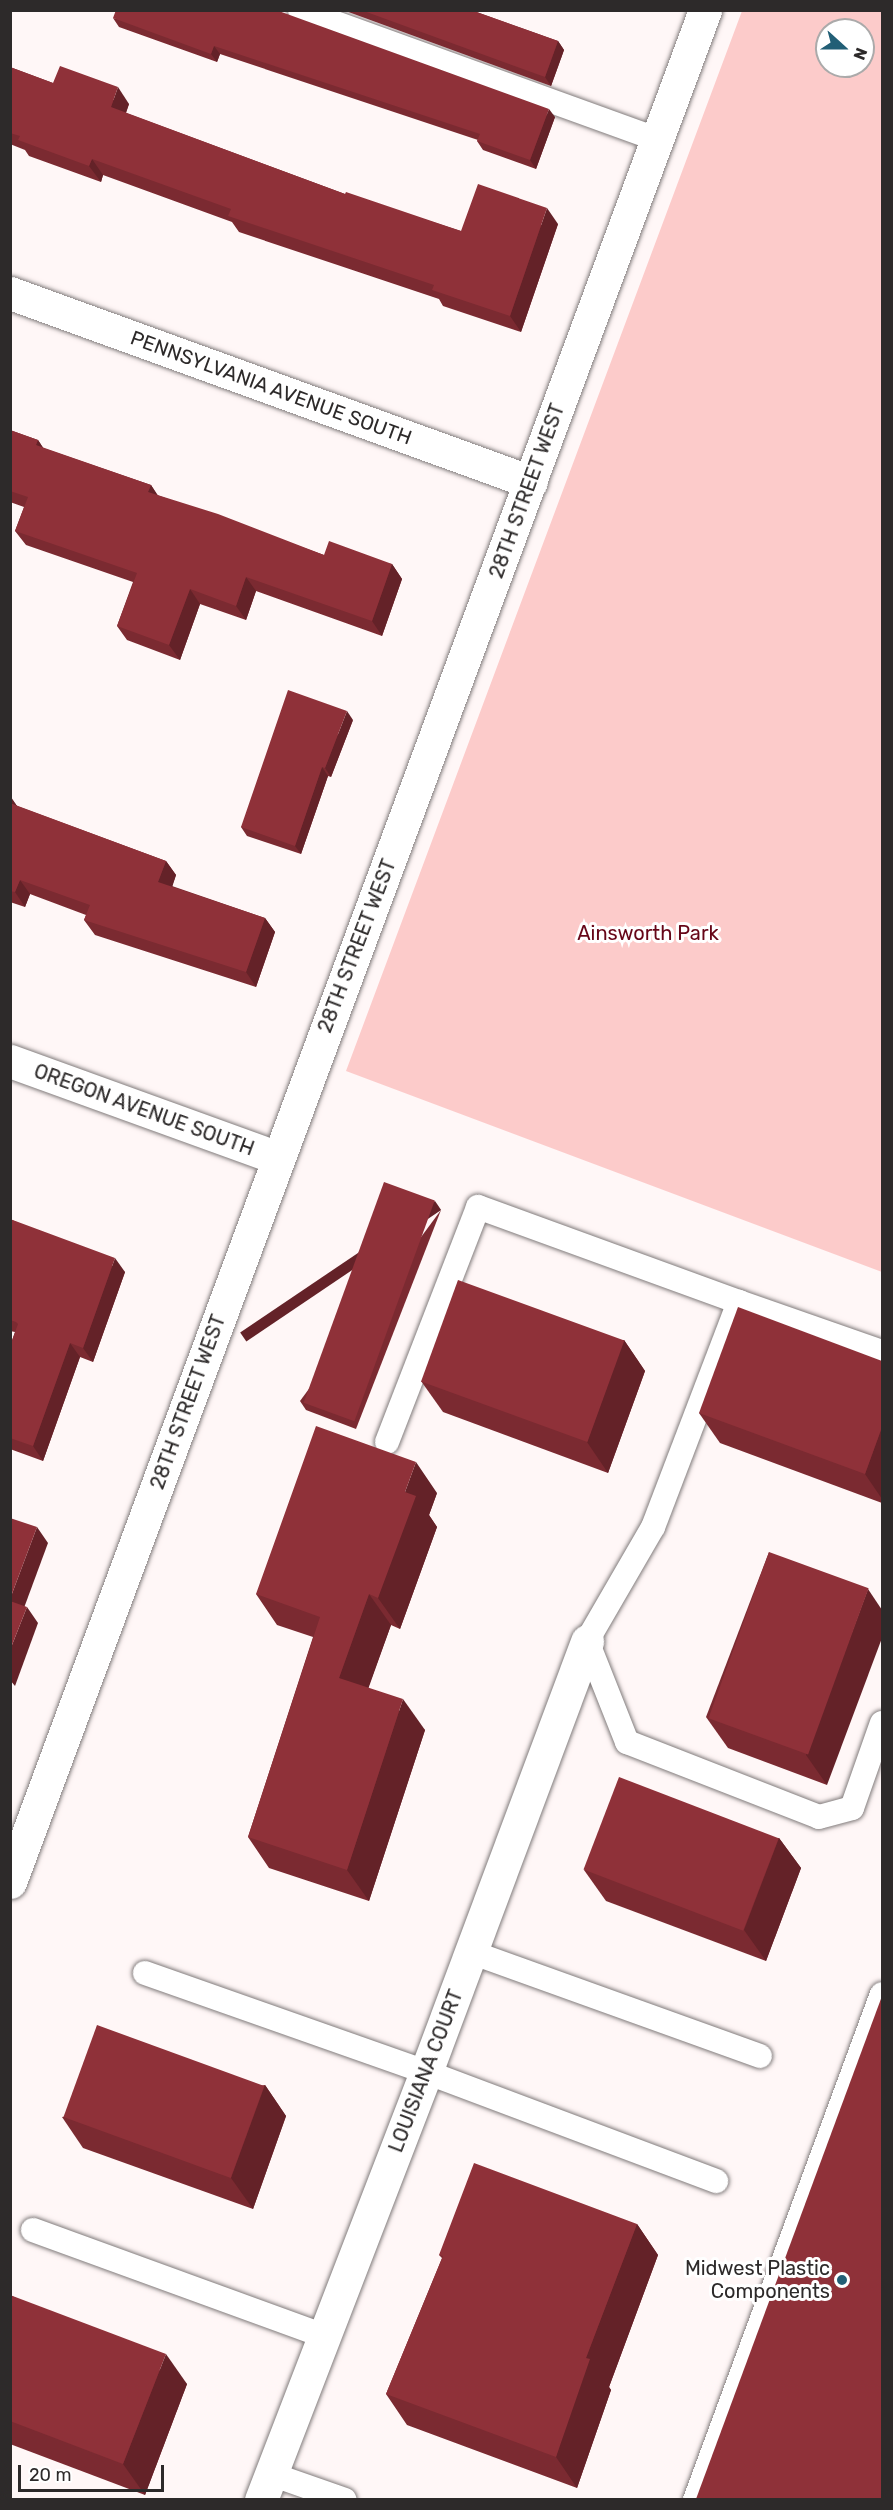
<!DOCTYPE html>
<style>
body{margin:0}
#map{position:relative;width:893px;height:2510px;overflow:hidden;background:#fff7f7;font-family:Rubik,sans-serif}
div>[style]{position:absolute}
[style*='--x']{left:calc(var(--x)*1px);top:calc(var(--y)*1px);width:calc(var(--w)*1px);rotate:calc(var(--a)*1deg)}
.green>*{inset:0;background:#fccbca}
.roads{filter:drop-shadow(0 0 2px #827c7c) drop-shadow(0 0 2px #827c7c)}
.service>*{height:24px;margin:-12px;padding:0 12px;transform-origin:12px;border-radius:12px;background:#fff}
.minor>*{height:33px;margin:-16.5px;padding:0 16.5px;transform-origin:16.5px;border-radius:16.5px;background:#fff}
.tertiary>*{height:33px;margin:-16.5px;padding:0 16.5px;transform-origin:16.5px;border-radius:16.5px;background:#fff}
.wall>*{inset:0;background:#7b2a31}
.shaded-wall>*{inset:0;background:#642228;transform-origin:0 0}
.building>*{inset:0;background:#8f3139;transform-origin:0 0}
.dots>*{width:16px;height:16px;translate:-50% -50%;box-sizing:border-box;border:3px solid #fff;border-radius:50%}
span{translate:-50% -50%;white-space:nowrap;text-align:center;line-height:1.15;-webkit-text-stroke:6px #fff;paint-order:stroke}
.street-label{font-size:20px;color:#2d2a2a}
.park-label{font-size:20px;color:#660618}
.poi-label{font-size:20px;color:#2d2a2a}
.right{translate:-100% -50%;text-align:right}
.frame{position:absolute;inset:0;border:12px solid #2d2a2a;pointer-events:none}
.north{position:absolute;left:815px;top:18px;width:60px;height:60px;box-sizing:border-box;background:#fff;border:2px solid #abaaaa;border-radius:50%;rotate:111deg;font-size:16px;font-weight:700;line-height:24px;text-align:center;color:#2d2a2a}
.north::after{content:'';display:block;margin:auto;width:21px;height:27px;background:#225f76;clip-path:polygon(50% 0,100% 100%,50% 72%,0 100%)}
.scale{position:absolute;left:18px;top:2465px;width:146px;height:27px;box-sizing:border-box;border:3px solid #2d2a2a;border-top:0;padding-left:8px;font-size:18px;line-height:21px;white-space:nowrap;color:#2d2a2a;-webkit-text-stroke:4px #fff;paint-order:stroke}
</style>
<div id="map">
<div class="green">
<i style="clip-path:polygon(evenodd,742px 11px,882px 11px,882px 1272px,346px 1071px,742px 11px,827px 30px,863px 30px,863px 66px,827px 66px,827px 30px)"></i>
</div>
<div class="roads">
<div class="service">
<i style="--x:300;--y:10;--w:380;--a:19.9"></i>
<i style="--x:739;--y:1302;--w:151;--a:19.3"></i>
<i style="--x:387;--y:1442;--w:252;--a:-68.8"></i>
<i style="--x:478;--y:1207;--w:278;--a:20"></i>
<i style="--x:739;--y:1302;--w:241;--a:110.9"></i>
<i style="--x:653;--y:1527;--w:132;--a:120.1"></i>
<i style="--x:587;--y:1641;--w:109;--a:68.4"></i>
<i style="--x:627;--y:1742;--w:206;--a:21.3"></i>
<i style="--x:819;--y:1817;--w:34;--a:-15"></i>
<i style="--x:852;--y:1808;--w:90;--a:-70.6"></i>
<i style="--x:471;--y:1952;--w:307;--a:19.8"></i>
<i style="--x:145;--y:1973;--w:298;--a:19.4"></i>
<i style="--x:426;--y:2072;--w:310;--a:20.6"></i>
<i style="--x:33;--y:2230;--w:310;--a:20"></i>
<i style="--x:271;--y:2474;--w:78;--a:19.4"></i>
<i style="--x:695;--y:2500;--w:539;--a:-69.72"></i>
</div>
<div class="minor">
<i style="--x:10;--y:293;--w:554;--a:19.94"></i>
<i style="--x:10;--y:1061;--w:285;--a:19.9"></i>
<i style="--x:261;--y:2500;--w:459;--a:-68.9"></i>
<i style="--x:426;--y:2072;--w:460;--a:-69.5"></i>
</div>
<div class="tertiary">
<i style="--x:10;--y:1882;--w:1997;--a:-69.63"></i>
</div>
</div>
<div class="wall">
<i style="clip-path:polygon(343px 10px,471px 10px,558px 41px,564px 50px,551px 86px)"></i>
<i style="clip-path:polygon(113px 18px,555px 117px,536px 169px,483px 150px,477px 141px,478px 140px,220px 54px,217px 62px,119px 27px)"></i>
<i style="clip-path:polygon(10px 67px,53px 83px,129px 104px,126px 113px,345px 194px,461px 231px,558px 224px,521px 332px,443px 306px,439px 299px,239px 232px,232px 222px,103px 175px,101px 182px,29px 156px,25px 150px,10px 144px)"></i>
<i style="clip-path:polygon(10px 430px,38px 440px,43px 448px,151px 485px,157px 495px,324px 555px,392px 564px,402px 579px,382px 636px,256px 591px,246px 620px,200px 604px,180px 660px,127px 640px,117px 626px,133px 582px,26px 545px,15px 531px,24px 507px,10px 502px)"></i>
<i style="clip-path:polygon(353px 720px,331px 777px,328px 776px,301px 854px,247px 836px,241px 827px)"></i>
<i style="clip-path:polygon(10px 797px,17px 806px,166px 861px,176px 875px,172px 886px,265px 918px,275px 932px,256px 987px,95px 935px,84px 920px,86px 915px,30px 894px,25px 907px,10px 902px)"></i>
<i style="clip-path:polygon(441px 1210px,356px 1429px,306px 1410px,300px 1401px)"></i>
<i style="clip-path:polygon(10px 1219px,125px 1272px,93px 1362px,80px 1357px,43px 1461px,10px 1449px,10px 1346px,15px 1332px,10px 1331px)"></i>
<i style="clip-path:polygon(624px 1340px,645px 1371px,608px 1473px,443px 1412px,421px 1381px)"></i>
<i style="clip-path:polygon(882px 1361px,882px 1503px,720px 1443px,699px 1413px)"></i>
<i style="clip-path:polygon(437px 1493px,429px 1515px,437px 1527px,400px 1629px,391px 1625px,368px 1688px,425px 1730px,369px 1901px,269px 1868px,248px 1837px,313px 1637px,277px 1625px,256px 1594px)"></i>
<i style="clip-path:polygon(769px 1552px,827px 1785px,728px 1748px,706px 1717px)"></i>
<i style="clip-path:polygon(779px 1838px,801px 1868px,766px 1961px,606px 1901px,584px 1870px)"></i>
<i style="clip-path:polygon(265px 2085px,286px 2116px,253px 2209px,83px 2148px,62px 2117px)"></i>
<i style="clip-path:polygon(637px 2224px,658px 2255px,609px 2387px,611px 2390px,577px 2488px,407px 2425px,386px 2394px,442px 2258px,439px 2255px)"></i>
<i style="clip-path:polygon(10px 2295px,187px 2384px,145px 2495px,10px 2444px)"></i>
</div>
<div class="shaded-wall">
<i style="clip-path:polygon(558px 41px,564px 50px,551px 86px,545px 77px)"></i>
<i style="clip-path:polygon(214px 46px,220px 54px,217px 62px,211px 54px)"></i>
<i style="clip-path:polygon(118px 87px,129px 104px,122px 123px,111px 107px)"></i>
<i style="clip-path:polygon(549px 109px,555px 117px,536px 169px,530px 160px)"></i>
<i style="clip-path:polygon(92px 159px,103px 175px,101px 182px,89px 166px)"></i>
<i style="clip-path:polygon(547px 208px,558px 224px,521px 332px,510px 316px)"></i>
<i style="clip-path:polygon(38px 440px,48px 455px,36px 445px)"></i>
<i style="clip-path:polygon(151px 485px,161px 500px,148px 492px)"></i>
<i style="clip-path:polygon(392px 564px,402px 579px,382px 636px,372px 621px)"></i>
<i style="clip-path:polygon(246px 577px,256px 591px,246px 620px,236px 606px)"></i>
<i style="clip-path:polygon(190px 589px,200px 604px,180px 660px,169px 645px)"></i>
<i style="clip-path:polygon(347px 711px,353px 720px,331px 777px,325px 768px)"></i>
<i style="clip-path:polygon(322px 767px,328px 776px,301px 854px,295px 846px)"></i>
<i style="clip-path:polygon(11px 797px,21px 812px,10px 806px)"></i>
<i style="clip-path:polygon(166px 861px,176px 875px,169px 897px,158px 882px)"></i>
<i style="clip-path:polygon(20px 880px,30px 894px,25px 907px,15px 892px)"></i>
<i style="clip-path:polygon(265px 918px,275px 932px,256px 987px,246px 972px)"></i>
<i style="left:435px;top:1201px;width:11px;height:235px;rotate:56deg"></i>
<i style="clip-path:polygon(115px 1258px,125px 1272px,93px 1362px,83px 1348px)"></i>
<i style="clip-path:polygon(624px 1340px,645px 1371px,608px 1473px,587px 1442px)"></i>
<i style="clip-path:polygon(70px 1343px,80px 1357px,43px 1461px,33px 1446px)"></i>
<i style="clip-path:polygon(882px 1427px,882px 1499px,865px 1474px)"></i>
<i style="clip-path:polygon(416px 1462px,437px 1493px,429px 1515px,437px 1527px,400px 1629px,378px 1598px,405px 1492px)"></i>
<i style="clip-path:polygon(37px 1527px,48px 1543px,21px 1616px,10px 1601px,10px 1599px)"></i>
<i style="clip-path:polygon(868px 1589px,882px 1610px,882px 1638px,827px 1785px,806px 1755px)"></i>
<i style="clip-path:polygon(369px 1594px,391px 1625px,361px 1709px,339px 1678px)"></i>
<i style="clip-path:polygon(27px 1607px,38px 1623px,15px 1686px,10px 1680px,10px 1650px)"></i>
<i style="clip-path:polygon(403px 1699px,425px 1730px,369px 1901px,347px 1870px)"></i>
<i style="clip-path:polygon(779px 1838px,801px 1868px,766px 1961px,744px 1930px)"></i>
<i style="clip-path:polygon(265px 2085px,286px 2116px,253px 2209px,231px 2178px)"></i>
<i style="clip-path:polygon(637px 2224px,658px 2255px,609px 2387px,611px 2390px,577px 2488px,556px 2457px,586px 2358px)"></i>
<i style="clip-path:polygon(166px 2354px,187px 2384px,145px 2495px,123px 2464px)"></i>
</div>
<div class="building">
<i style="clip-path:polygon(116px 10px,276px 10px,549px 109px,530px 160px,477px 141px,480px 134px,214px 46px,211px 54px,113px 18px)"></i>
<i style="clip-path:polygon(361px 10px,471px 10px,558px 41px,545px 77px)"></i>
<i style="clip-path:polygon(60px 66px,118px 87px,111px 107px,345px 194px,346px 192px,461px 231px,478px 184px,547px 208px,510px 316px,432px 290px,434px 285px,228px 216px,231px 209px,92px 159px,89px 166px,18px 140px,20px 136px,10px 133px,10px 67px,53px 83px)"></i>
<i style="clip-path:polygon(10px 430px,38px 440px,36px 445px,151px 485px,148px 492px,218px 514px,324px 555px,329px 541px,392px 564px,372px 621px,246px 577px,236px 606px,190px 589px,169px 645px,117px 626px,137px 573px,15px 531px,28px 497px,10px 491px)"></i>
<i style="clip-path:polygon(288px 690px,347px 711px,325px 768px,322px 767px,295px 846px,241px 827px)"></i>
<i style="clip-path:polygon(10px 803px,166px 861px,158px 882px,265px 918px,246px 972px,84px 920px,90px 905px,20px 880px,15px 892px,10px 891px)"></i>
<i style="left:384px;top:1182px;width:54px;height:235px;rotate:20deg"></i>
<i style="clip-path:polygon(10px 1219px,115px 1258px,83px 1348px,70px 1343px,33px 1446px,10px 1438px,10px 1346px,18px 1324px,16px 1322px,10px 1320px)"></i>
<i style="left:458px;top:1280px;width:177px;height:108px;rotate:20deg"></i>
<i style="clip-path:polygon(738px 1307px,882px 1361px,882px 1427px,865px 1474px,699px 1413px)"></i>
<i style="clip-path:polygon(316px 1426px,416px 1462px,405px 1492px,416px 1496px,378px 1598px,369px 1594px,339px 1678px,403px 1699px,347px 1870px,248px 1837px,320px 1617px,256px 1594px)"></i>
<i style="clip-path:polygon(10px 1518px,37px 1527px,10px 1599px)"></i>
<i style="left:769px;top:1552px;width:106px;height:177px;rotate:20deg"></i>
<i style="clip-path:polygon(10px 1601px,27px 1607px,10px 1650px)"></i>
<i style="left:619px;top:1777px;width:171px;height:99px;rotate:21deg"></i>
<i style="clip-path:polygon(882px 1996px,882px 2499px,696px 2499px)"></i>
<i style="left:97px;top:2025px;width:178px;height:98px;rotate:20deg"></i>
<i style="clip-path:polygon(474px 2163px,637px 2224px,586px 2358px,590px 2359px,556px 2457px,386px 2394px,443px 2256px,439px 2255px)"></i>
<i style="clip-path:polygon(10px 2295px,166px 2354px,123px 2464px,10px 2421px)"></i>
</div>
<div class="dots">
<i style="left:842px;top:2280px;background:#225f76"></i>
</div>
<div class="street-label">
<span style="left:271px;top:388px;rotate:20deg">PENNSYLVANIA AVENUE SOUTH</span>
<span style="left:527px;top:491px;rotate:-70deg">28TH STREET WEST</span>
<span style="left:357px;top:946px;rotate:-69deg">28TH STREET WEST</span>
<span style="left:144px;top:1110px;rotate:20deg">OREGON AVENUE SOUTH</span>
<span style="left:188px;top:1402px;rotate:-70deg">28TH STREET WEST</span>
<span style="left:426px;top:2071px;rotate:-69deg">LOUISIANA COURT</span>
</div>
<div class="park-label">
<span style="left:648px;top:933px">Ainsworth Park</span>
</div>
<div class="poi-label">
<span class="right" style="left:830px;top:2280px">Midwest Plastic<br>Components</span>
</div>
<div class="frame"></div>
<div class="north">N</div>
<div class="scale">20 m</div>
</div>
